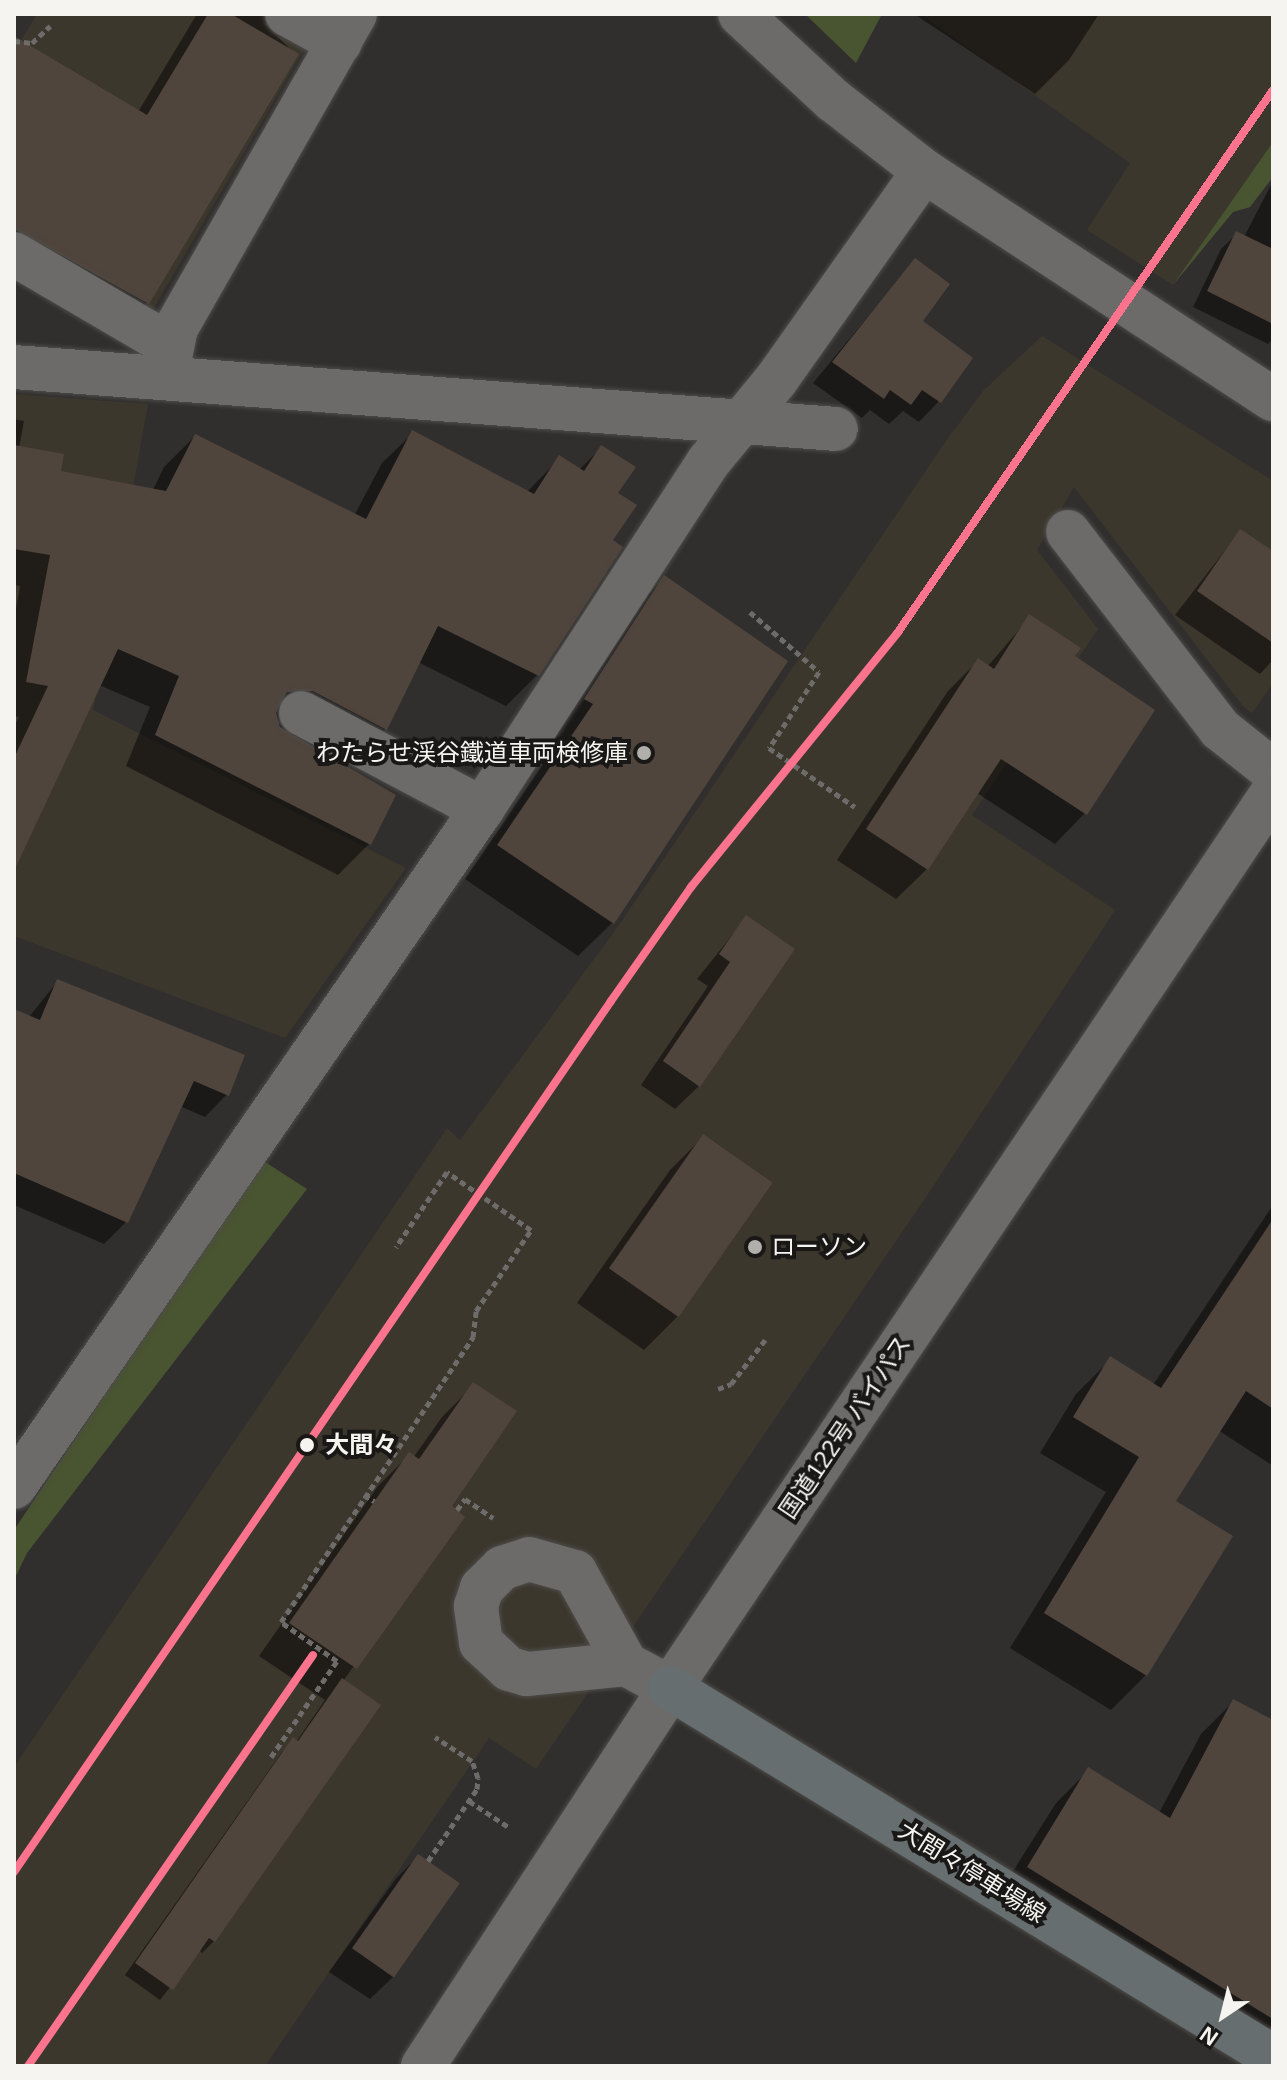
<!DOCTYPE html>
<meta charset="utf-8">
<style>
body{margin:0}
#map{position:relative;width:1287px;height:2080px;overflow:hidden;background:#312f2d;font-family:Arial,"Noto Sans JP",sans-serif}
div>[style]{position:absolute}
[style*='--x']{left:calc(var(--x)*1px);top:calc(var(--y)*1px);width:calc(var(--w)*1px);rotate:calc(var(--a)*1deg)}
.built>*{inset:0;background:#3c372d}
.green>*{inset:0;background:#495431}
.shadow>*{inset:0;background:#0007}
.building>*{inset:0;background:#50453d;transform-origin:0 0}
.path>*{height:5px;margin-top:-2.5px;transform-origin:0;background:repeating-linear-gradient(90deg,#6d6c6b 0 6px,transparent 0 10px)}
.roads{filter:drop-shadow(0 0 2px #4d4c4a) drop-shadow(0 0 2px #4d4c4a)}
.minor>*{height:44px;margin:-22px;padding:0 22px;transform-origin:22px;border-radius:22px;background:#6c6b69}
.major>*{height:44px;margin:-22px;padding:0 22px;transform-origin:22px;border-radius:22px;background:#666e6f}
.rail-1>*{height:8px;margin:-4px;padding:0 4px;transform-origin:4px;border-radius:4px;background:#fc738d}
.dots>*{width:22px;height:22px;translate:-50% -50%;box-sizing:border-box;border:4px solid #191816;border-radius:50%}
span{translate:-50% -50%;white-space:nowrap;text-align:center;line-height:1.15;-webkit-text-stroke:8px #191816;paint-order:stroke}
.poi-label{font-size:24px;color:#f6f4f1}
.right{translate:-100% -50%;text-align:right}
.left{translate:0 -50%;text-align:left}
.street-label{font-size:24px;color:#f6f4f1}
.stop-label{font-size:24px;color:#f6f4f1;font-weight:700}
.frame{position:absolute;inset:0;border:16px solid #f6f4f1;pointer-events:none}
.north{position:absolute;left:1183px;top:1976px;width:80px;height:80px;-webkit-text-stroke:6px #191816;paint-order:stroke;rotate:215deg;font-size:22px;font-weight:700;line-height:32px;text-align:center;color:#f6f4f1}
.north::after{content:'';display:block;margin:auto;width:28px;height:36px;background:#f6f4f1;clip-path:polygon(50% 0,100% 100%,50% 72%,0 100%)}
</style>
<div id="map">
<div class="built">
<i style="clip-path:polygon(37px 14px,259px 14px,307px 44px,150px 315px,14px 238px,14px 52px)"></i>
<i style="clip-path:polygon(920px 14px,1273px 14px,1273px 177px,1250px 207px,1233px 212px,1173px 285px,1087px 230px,1130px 163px)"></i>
<i style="clip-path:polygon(1042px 336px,1273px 481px,1273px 683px,1252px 713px,1243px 706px,1074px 487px,1037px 550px,1098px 629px,972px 815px,1115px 910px,924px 1200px,536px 1769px,489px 1738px,265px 2066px,14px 2066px,14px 1767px,447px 1128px,460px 1140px,617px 928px,946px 441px,984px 390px)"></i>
<i style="clip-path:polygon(14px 394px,148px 404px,93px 710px,406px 868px,285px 1038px,14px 936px)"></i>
</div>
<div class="green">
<i style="clip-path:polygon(805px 14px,882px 14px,856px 63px)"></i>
<i style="clip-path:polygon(1273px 142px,1273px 177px,1250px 207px,1233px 212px,1173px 285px)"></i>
<i style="clip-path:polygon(262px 1160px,307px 1189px,27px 1553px,14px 1580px,14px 1530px)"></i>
</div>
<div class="shadow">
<i style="clip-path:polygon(197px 14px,297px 14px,281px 30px,264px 23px,296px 55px,147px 302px,116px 333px,14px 277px,14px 38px,138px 112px)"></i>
<i style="clip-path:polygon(914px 14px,1099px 14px,1069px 60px,1035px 94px)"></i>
<i style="clip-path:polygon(1273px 181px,1273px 339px,1268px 344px,1193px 307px,1221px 249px,1237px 234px,1244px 237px)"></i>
<i style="clip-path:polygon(915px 260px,921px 322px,939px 401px,919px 422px,903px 411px,889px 424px,870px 410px,862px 418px,813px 383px)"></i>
<i style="clip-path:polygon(14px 419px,24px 421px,19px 448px,58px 473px,153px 490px,164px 467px,195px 436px,354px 516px,382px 463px,413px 433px,527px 492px,560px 458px,579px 470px,601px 448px,616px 494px,611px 541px,620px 548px,537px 675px,506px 706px,418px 662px,385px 729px,355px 760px,276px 719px,369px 844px,338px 875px,126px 766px,150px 707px,99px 685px,14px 867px,14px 727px,19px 717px,14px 716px,14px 620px,20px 586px,14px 585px)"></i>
<i style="clip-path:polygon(1240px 531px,1273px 554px,1273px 660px,1260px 674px,1175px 615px)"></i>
<i style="clip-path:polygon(664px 578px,785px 661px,612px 923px,578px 956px,465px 879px,561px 738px,551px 733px,631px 612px)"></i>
<i style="clip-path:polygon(1030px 617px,1072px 657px,1085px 813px,1055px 844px,977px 793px,927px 869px,896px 899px,837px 860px,948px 691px,978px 661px,987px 667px)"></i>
<i style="clip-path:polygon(746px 918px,699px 1086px,675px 1109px,641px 1085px,708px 986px,697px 979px)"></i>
<i style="clip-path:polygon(57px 982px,227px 1094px,205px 1117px,182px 1107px,126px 1222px,104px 1244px,14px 1205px,14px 1011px,29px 1017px)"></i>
<i style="clip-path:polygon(704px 1136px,678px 1316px,644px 1350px,577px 1303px,670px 1170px)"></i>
<i style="clip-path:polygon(1273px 1205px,1273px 1466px,1218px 1430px,1173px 1501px,1146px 1675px,1111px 1710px,1010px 1648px,1106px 1492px,1040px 1453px,1076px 1394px,1111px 1359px,1153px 1385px)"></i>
<i style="clip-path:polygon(474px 1385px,450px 1507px,463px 1518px,343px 1681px,214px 1941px,202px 1953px,199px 1950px,160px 2000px,125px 1975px,282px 1752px,296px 1742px,325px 1700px,259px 1656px,378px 1486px,409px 1455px,413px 1458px,442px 1417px)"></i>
<i style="clip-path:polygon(1234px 1701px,1273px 1722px,1273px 2024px,1244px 2053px,995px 1900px,1056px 1803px,1089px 1770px,1159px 1813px,1201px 1734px)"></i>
<i style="clip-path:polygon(418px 1856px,394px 1976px,370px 1999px,329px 1972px,395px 1880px)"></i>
</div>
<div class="building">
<i style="clip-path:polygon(208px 14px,231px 14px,299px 54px,149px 304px,14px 229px,14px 36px,147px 115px)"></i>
<i style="clip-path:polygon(1236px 231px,1273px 249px,1273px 324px,1207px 291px)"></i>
<i style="clip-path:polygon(915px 258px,950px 284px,923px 321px,973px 358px,941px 403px,922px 390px,911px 405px,890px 390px,884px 399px,832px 362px)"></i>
<i style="clip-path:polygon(412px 430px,534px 494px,559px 455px,584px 471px,601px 445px,636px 467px,618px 493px,637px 505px,613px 540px,623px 547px,539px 676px,438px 626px,387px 730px,313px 691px,287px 692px,276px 713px,280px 727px,396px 795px,371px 845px,155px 735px,179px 676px,118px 649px,14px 871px,14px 758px,48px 686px,26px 682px,50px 555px,14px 549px,14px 445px,64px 454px,61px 471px,166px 491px,195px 434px,366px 519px)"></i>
<i style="clip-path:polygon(1240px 529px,1273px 551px,1273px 643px,1197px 591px)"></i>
<i style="clip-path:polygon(664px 575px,788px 661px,614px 924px,497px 845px,593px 704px,584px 699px)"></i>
<i style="clip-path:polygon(1029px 614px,1081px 648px,1075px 656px,1155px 710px,1087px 815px,1001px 759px,928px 870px,866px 829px,978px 658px,994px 669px)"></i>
<i style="clip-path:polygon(746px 915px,795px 949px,700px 1087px,663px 1061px,730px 962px,719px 954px)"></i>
<i style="clip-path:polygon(57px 979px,245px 1055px,229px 1096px,194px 1081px,128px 1223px,14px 1173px,14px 1009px,40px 1020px)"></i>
<i style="left:703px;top:1134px;width:85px;height:164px;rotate:35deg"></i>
<i style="clip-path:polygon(1273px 1219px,1273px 1409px,1246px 1391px,1176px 1501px,1233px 1536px,1147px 1676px,1044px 1613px,1139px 1457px,1073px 1417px,1110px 1356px,1161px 1388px)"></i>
<i style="clip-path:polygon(473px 1382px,517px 1411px,452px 1506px,465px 1517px,357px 1669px,289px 1623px,409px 1452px,419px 1459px)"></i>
<i style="clip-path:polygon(342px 1678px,381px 1705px,215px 1942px,209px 1938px,173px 1990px,135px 1963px,293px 1737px,298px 1741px)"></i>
<i style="clip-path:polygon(1233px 1699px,1273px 1720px,1273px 2019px,1027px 1867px,1088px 1767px,1170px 1818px)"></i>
<i style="left:418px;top:1854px;width:51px;height:115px;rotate:35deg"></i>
</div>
<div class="path">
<i style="--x:14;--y:41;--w:18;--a:6"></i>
<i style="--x:32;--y:43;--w:25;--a:-43"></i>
<i style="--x:750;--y:612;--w:91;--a:41"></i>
<i style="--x:819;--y:672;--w:91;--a:123.3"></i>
<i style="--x:769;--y:748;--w:104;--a:34.5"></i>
<i style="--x:718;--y:1389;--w:14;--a:-21"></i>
<i style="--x:731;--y:1384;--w:56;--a:-52.3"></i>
<i style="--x:364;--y:1495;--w:12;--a:31"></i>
<i style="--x:457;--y:1510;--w:14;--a:-54"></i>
<i style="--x:465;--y:1499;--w:34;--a:34"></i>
<i style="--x:271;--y:1757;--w:116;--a:-55.5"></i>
<i style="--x:337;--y:1661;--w:68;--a:-145.1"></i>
<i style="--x:281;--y:1622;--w:344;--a:-56"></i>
<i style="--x:473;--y:1337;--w:26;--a:-83"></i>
<i style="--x:476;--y:1311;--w:98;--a:-55.8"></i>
<i style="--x:531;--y:1230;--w:102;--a:-145.4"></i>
<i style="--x:447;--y:1172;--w:91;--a:124.2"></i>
<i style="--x:469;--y:1801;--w:49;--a:33.4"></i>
<i style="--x:428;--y:1861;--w:87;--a:-55.8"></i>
<i style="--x:477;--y:1789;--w:11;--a:-85"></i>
<i style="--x:478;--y:1778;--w:18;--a:-109"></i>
<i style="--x:472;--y:1761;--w:44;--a:-147"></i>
</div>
<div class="roads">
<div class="minor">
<i style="--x:287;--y:14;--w:60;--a:28.7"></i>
<i style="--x:740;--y:14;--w:127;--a:42.8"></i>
<i style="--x:833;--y:100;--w:115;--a:38"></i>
<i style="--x:924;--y:171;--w:417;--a:33.2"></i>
<i style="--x:14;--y:254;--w:181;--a:30.3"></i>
<i style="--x:14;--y:367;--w:824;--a:4.31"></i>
<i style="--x:166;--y:377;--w:50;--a:-78.5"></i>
<i style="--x:176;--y:328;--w:361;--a:-60.3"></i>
<i style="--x:1068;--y:532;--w:249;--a:52.3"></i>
<i style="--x:1220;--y:729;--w:68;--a:38.4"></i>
<i style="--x:301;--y:713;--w:205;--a:27.9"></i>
<i style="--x:14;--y:1487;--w:824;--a:-55.38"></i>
<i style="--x:482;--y:809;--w:415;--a:-56.9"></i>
<i style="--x:709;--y:461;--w:105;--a:-50.4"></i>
<i style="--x:776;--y:380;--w:256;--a:-54.7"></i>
<i style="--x:626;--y:1664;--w:100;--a:174.2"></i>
<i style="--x:527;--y:1674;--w:19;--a:-164"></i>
<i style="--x:509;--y:1669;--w:38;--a:-137"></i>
<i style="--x:481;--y:1643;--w:37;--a:-98"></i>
<i style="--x:476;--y:1606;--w:19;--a:-72"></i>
<i style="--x:482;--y:1588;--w:28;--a:-45"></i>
<i style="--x:502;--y:1568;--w:28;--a:-18"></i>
<i style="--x:529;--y:1559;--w:48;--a:15.8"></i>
<i style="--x:575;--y:1572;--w:105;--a:61"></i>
<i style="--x:626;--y:1664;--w:50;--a:28.6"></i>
<i style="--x:423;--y:2066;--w:452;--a:-56.8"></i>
<i style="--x:670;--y:1688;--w:1080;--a:-56.06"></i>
</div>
<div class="major">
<i style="--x:670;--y:1688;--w:707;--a:31.46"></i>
</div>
</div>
<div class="rail-1">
<i style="--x:14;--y:1872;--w:1056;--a:-55.57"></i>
<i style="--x:611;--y:1001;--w:139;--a:-54.9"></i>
<i style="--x:691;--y:887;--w:328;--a:-50.9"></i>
<i style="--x:898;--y:632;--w:659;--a:-55.32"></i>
<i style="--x:28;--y:2066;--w:500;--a:-55.26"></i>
</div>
<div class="dots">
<i style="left:644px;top:753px;background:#b1afac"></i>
<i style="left:755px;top:1247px;background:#b1afac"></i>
<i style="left:307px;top:1445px;background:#f6f4f1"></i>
</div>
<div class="poi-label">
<span class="right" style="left:628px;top:753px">わたらせ渓谷鐵道車両検修庫</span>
<span class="left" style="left:771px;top:1247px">ローソン</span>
</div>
<div class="street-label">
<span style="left:845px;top:1427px;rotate:-56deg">国道122号 バイパス</span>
<span style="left:972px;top:1872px;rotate:32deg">大間々停車場線</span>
</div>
<div class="stop-label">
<span class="left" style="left:325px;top:1445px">大間々</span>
</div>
<div class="frame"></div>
<div class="north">N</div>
</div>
